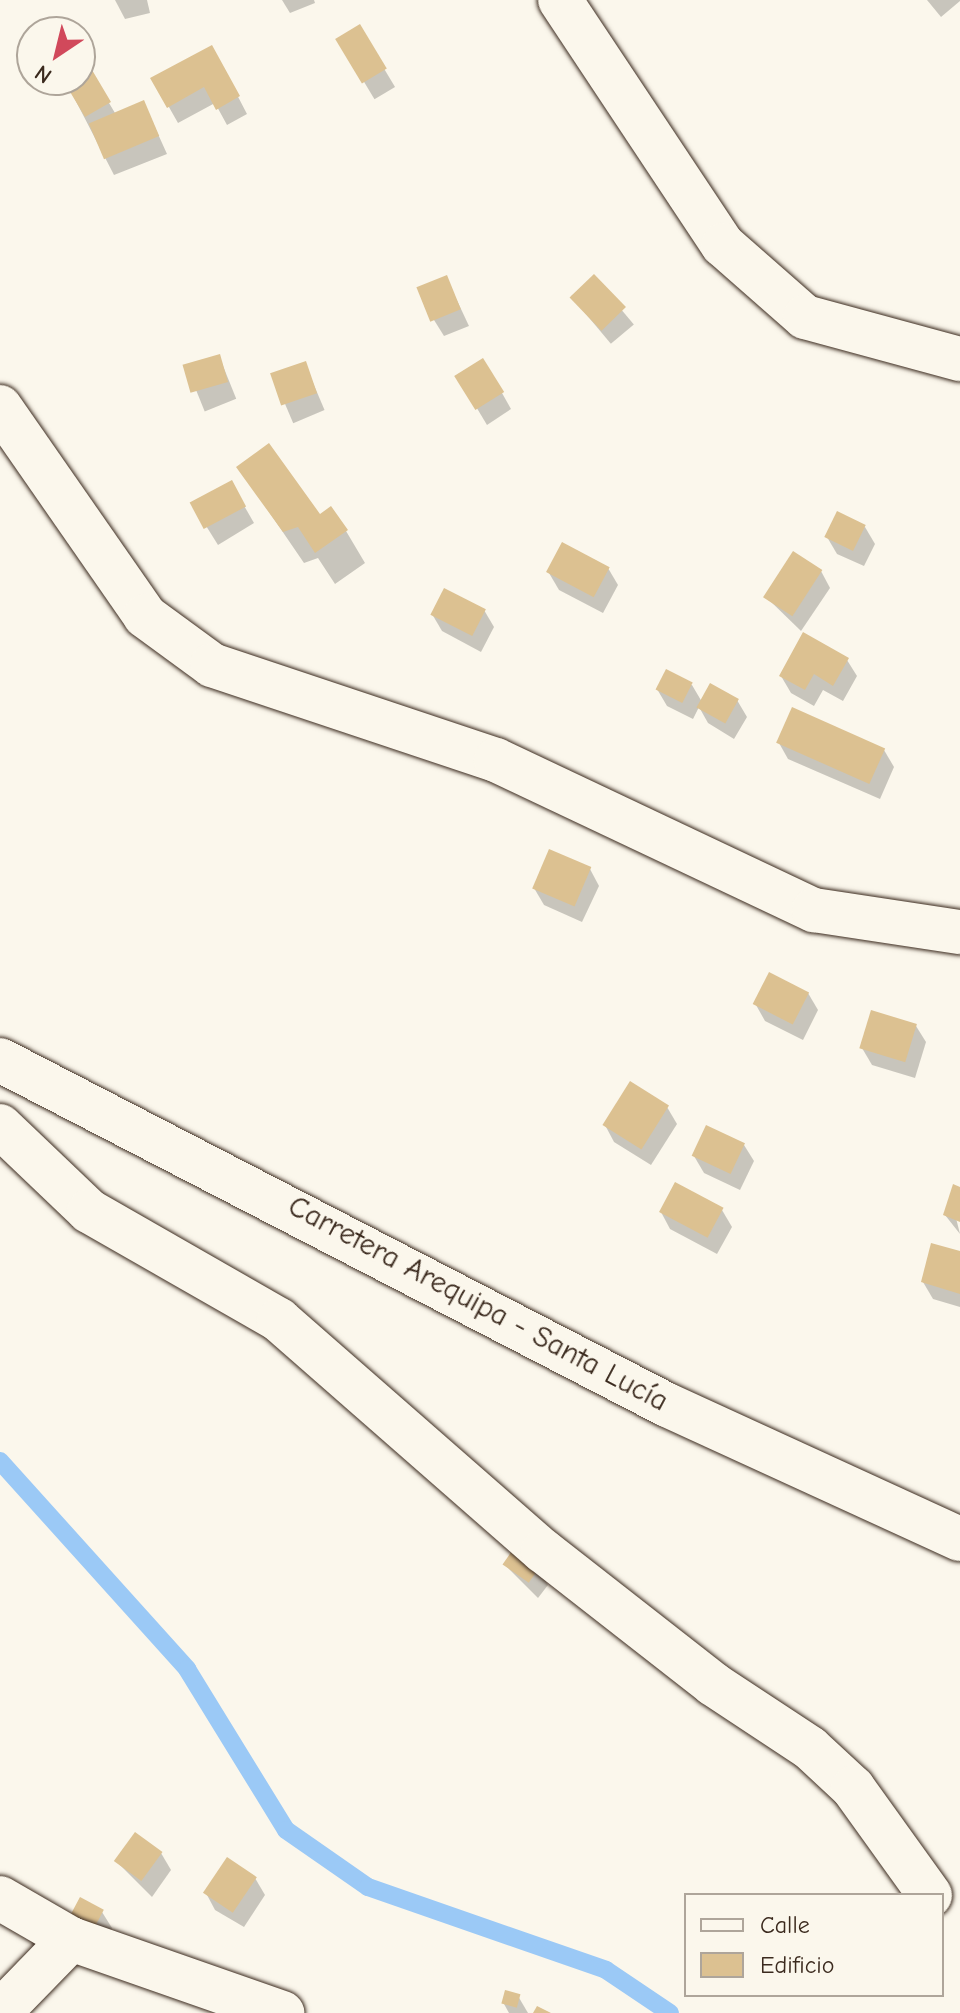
<!DOCTYPE html>
<meta charset="utf-8">
<style>
body{margin:0}
#map{position:relative;width:960px;height:2013px;overflow:hidden;background:#fbf7ec;font-family:"Comic Neue",sans-serif}
div>[style]{position:absolute}
[style*='--x']{left:calc(var(--x)*1px);top:calc(var(--y)*1px);width:calc(var(--w)*1px);rotate:calc(var(--a)*1deg)}
.shadow>*{inset:0;background:#0003;transform-origin:0 0}
.stream>*{height:18px;margin:-9px;padding:0 9px;transform-origin:9px;border-radius:9px;background:#9bc9f6}
.building>*{inset:0;background:#dcc191;transform-origin:0 0}
.roads{filter:drop-shadow(0 0 2px #3b2a1e) drop-shadow(0 0 2px #3b2a1e)}
.street>*{height:44px;margin:-22px;padding:0 22px;transform-origin:22px;border-radius:22px;background:#fbf7ec}
.primary>*{height:44px;margin:-22px;padding:0 22px;transform-origin:22px;border-radius:22px;background:#fbf7ec}
span{translate:-50% -50%;white-space:nowrap;text-align:center;line-height:1.15;-webkit-text-stroke:6px #fbf7ec;paint-order:stroke}
.street-label{font-size:30px;color:#3b2a1e}
.legend{position:absolute;left:684px;top:1893px;width:260px;height:104px;box-sizing:border-box;background:#fbf7ec;border:2px solid #aea59a;margin:0;padding:10px 14px;list-style:none;font-size:24px;color:#3b2a1e}
.legend li{display:flex;align-items:center;gap:16px;height:40px}
.legend b{width:40px;border:2px solid #aea59a}
.north{position:absolute;left:16px;top:16px;width:80px;height:80px;box-sizing:border-box;background:#fbf7ec;border:2px solid #aea59a;border-radius:50%;rotate:215deg;font-size:22px;font-weight:700;line-height:32px;text-align:center;color:#3b2a1e}
.north::after{content:'';display:block;margin:auto;width:28px;height:36px;background:#d1495b;clip-path:polygon(50% 0,100% 100%,50% 72%,0 100%)}
</style>
<div id="map">
<div class="shadow">
<i style="clip-path:polygon(115px 0,147px 0,150px 13px,125px 19px)"></i>
<i style="clip-path:polygon(282px 0,314px 0,315px 3px,290px 13px)"></i>
<i style="clip-path:polygon(927px 0,960px 0,960px 1px,941px 17px)"></i>
<i style="left:359px;top:27px;width:70px;height:24px;rotate:59deg"></i>
<i style="clip-path:polygon(81px 56px,115px 113px,144px 103px,167px 154px,114px 175px,65px 80px,80px 80px)"></i>
<i style="clip-path:polygon(221px 64px,247px 114px,227px 125px,215px 103px,178px 123px,153px 79px)"></i>
<i style="clip-path:polygon(446px 277px,469px 326px,444px 336px,434px 320px)"></i>
<i style="left:594px;top:277px;width:62px;height:30px;rotate:50deg"></i>
<i style="left:219px;top:356px;width:46px;height:34px;rotate:68deg"></i>
<i style="left:305px;top:364px;width:50px;height:34px;rotate:67deg"></i>
<i style="clip-path:polygon(457px 375px,502px 393px,511px 409px,487px 425px)"></i>
<i style="clip-path:polygon(239px 468px,346px 531px,365px 563px,335px 584px,318px 558px,304px 563px)"></i>
<i style="clip-path:polygon(231px 483px,254px 523px,218px 545px,203px 521px)"></i>
<i style="clip-path:polygon(865px 527px,875px 544px,864px 566px,837px 554px,827px 537px)"></i>
<i style="clip-path:polygon(608px 568px,618px 585px,603px 613px,559px 590px,549px 573px)"></i>
<i style="clip-path:polygon(821px 571px,830px 588px,801px 631px,766px 597px)"></i>
<i style="clip-path:polygon(484px 610px,494px 627px,481px 652px,442px 631px,432px 614px)"></i>
<i style="clip-path:polygon(847px 660px,857px 676px,843px 701px,823px 690px,814px 706px,791px 693px,781px 676px)"></i>
<i style="clip-path:polygon(692px 685px,702px 702px,737px 700px,747px 717px,734px 739px,708px 723px,699px 707px,693px 719px,667px 706px,657px 689px)"></i>
<i style="clip-path:polygon(779px 743px,884px 750px,894px 767px,880px 799px,788px 759px)"></i>
<i style="clip-path:polygon(590px 869px,599px 886px,582px 922px,544px 905px,534px 888px)"></i>
<i style="clip-path:polygon(808px 993px,818px 1010px,803px 1040px,765px 1021px,756px 1005px)"></i>
<i style="clip-path:polygon(916px 1026px,926px 1042px,915px 1078px,872px 1065px,862px 1048px)"></i>
<i style="clip-path:polygon(667px 1107px,677px 1124px,651px 1165px,614px 1142px,605px 1125px)"></i>
<i style="clip-path:polygon(744px 1145px,754px 1161px,740px 1190px,704px 1173px,694px 1156px)"></i>
<i style="clip-path:polygon(960px 1189px,956px 1218px,960px 1234px,945px 1215px)"></i>
<i style="clip-path:polygon(722px 1210px,732px 1227px,717px 1254px,670px 1229px,661px 1212px)"></i>
<i style="clip-path:polygon(960px 1253px,960px 1307px,933px 1299px,923px 1282px)"></i>
<i style="clip-path:polygon(505px 1565px,538px 1568px,548px 1585px,538px 1598px)"></i>
<i style="clip-path:polygon(161px 1853px,171px 1870px,152px 1897px,116px 1861px)"></i>
<i style="clip-path:polygon(255px 1878px,265px 1895px,244px 1927px,215px 1910px,206px 1893px)"></i>
<i style="clip-path:polygon(102px 1912px,112px 1928px,104px 1944px,82px 1933px)"></i>
<i style="clip-path:polygon(518px 1996px,528px 2013px,509px 2013px,504px 2004px)"></i>
</div>
<div class="stream">
<i style="--x:0;--y:1461;--w:280;--a:48"></i>
<i style="--x:187;--y:1669;--w:189;--a:58.4"></i>
<i style="--x:286;--y:1830;--w:100;--a:34.8"></i>
<i style="--x:368;--y:1887;--w:252;--a:19.2"></i>
<i style="--x:606;--y:1970;--w:77;--a:33.9"></i>
</div>
<div class="building">
<i style="left:360px;top:24px;width:52px;height:29px;rotate:59deg"></i>
<i style="clip-path:polygon(212px 45px,240px 96px,216px 110px,204px 87px,167px 108px,150px 78px)"></i>
<i style="clip-path:polygon(82px 53px,111px 102px,85px 117px,63px 80px,80px 80px)"></i>
<i style="left:144px;top:100px;width:39px;height:60px;rotate:67deg"></i>
<i style="left:594px;top:274px;width:46px;height:34px;rotate:46deg"></i>
<i style="left:447px;top:275px;width:37px;height:33px;rotate:68deg"></i>
<i style="left:220px;top:354px;width:29px;height:39px;rotate:74deg"></i>
<i style="left:483px;top:358px;width:40px;height:34px;rotate:58deg"></i>
<i style="left:306px;top:361px;width:34px;height:38px;rotate:71deg"></i>
<i style="clip-path:polygon(269px 443px,320px 514px,331px 506px,348px 530px,315px 553px,298px 527px,283px 532px,236px 467px)"></i>
<i style="left:232px;top:480px;width:30px;height:48px;rotate:62deg"></i>
<i style="left:837px;top:511px;width:32px;height:29px;rotate:26deg"></i>
<i style="left:562px;top:542px;width:54px;height:34px;rotate:28deg"></i>
<i style="left:793px;top:551px;width:35px;height:55px;rotate:33deg"></i>
<i style="left:444px;top:588px;width:47px;height:30px;rotate:27deg"></i>
<i style="clip-path:polygon(803px 632px,849px 658px,833px 686px,814px 674px,805px 690px,779px 676px)"></i>
<i style="left:666px;top:669px;width:30px;height:23px;rotate:27deg"></i>
<i style="left:710px;top:683px;width:33px;height:28px;rotate:29deg"></i>
<i style="left:792px;top:707px;width:102px;height:39px;rotate:24deg"></i>
<i style="left:549px;top:849px;width:46px;height:43px;rotate:23deg"></i>
<i style="left:769px;top:972px;width:45px;height:36px;rotate:27deg"></i>
<i style="left:871px;top:1010px;width:48px;height:40px;rotate:17deg"></i>
<i style="left:630px;top:1081px;width:46px;height:52px;rotate:32deg"></i>
<i style="left:706px;top:1125px;width:43px;height:34px;rotate:25deg"></i>
<i style="left:675px;top:1182px;width:55px;height:34px;rotate:28deg"></i>
<i style="clip-path:polygon(953px 1184px,960px 1187px,960px 1222px,943px 1215px)"></i>
<i style="clip-path:polygon(931px 1243px,960px 1251px,960px 1294px,921px 1282px)"></i>
<i style="left:514px;top:1548px;width:32px;height:20px;rotate:35deg"></i>
<i style="left:135px;top:1832px;width:34px;height:36px;rotate:36deg"></i>
<i style="left:227px;top:1857px;width:36px;height:43px;rotate:34deg"></i>
<i style="left:80px;top:1897px;width:27px;height:21px;rotate:28deg"></i>
<i style="left:505px;top:1990px;width:16px;height:14px;rotate:15deg"></i>
<i style="clip-path:polygon(537px 2006px,551px 2013px,533px 2013px)"></i>
</div>
<div class="roads">
<div class="street">
<i style="--x:560;--y:0;--w:294;--a:56.4"></i>
<i style="--x:723;--y:245;--w:109;--a:41.3"></i>
<i style="--x:805;--y:317;--w:161;--a:15.2"></i>
<i style="--x:0;--y:407;--w:254;--a:55.2"></i>
<i style="--x:145;--y:616;--w:83;--a:36.2"></i>
<i style="--x:212;--y:665;--w:299;--a:18.5"></i>
<i style="--x:496;--y:760;--w:352;--a:25.3"></i>
<i style="--x:814;--y:910;--w:148;--a:8.6"></i>
<i style="--x:0;--y:1126;--w:123;--a:43.7"></i>
<i style="--x:89;--y:1211;--w:219;--a:29.8"></i>
<i style="--x:279;--y:1320;--w:351;--a:41.2"></i>
<i style="--x:543;--y:1551;--w:216;--a:38"></i>
<i style="--x:713;--y:1684;--w:116;--a:33.4"></i>
<i style="--x:810;--y:1748;--w:59;--a:42.9"></i>
<i style="--x:853;--y:1788;--w:132;--a:54.3"></i>
<i style="--x:0;--y:1898;--w:82;--a:30"></i>
<i style="--x:71;--y:1939;--w:224;--a:19.3"></i>
<i style="--x:0;--y:2012;--w:102;--a:-45.8"></i>
</div>
<div class="primary">
<i style="--x:0;--y:1060;--w:751;--a:27.35"></i>
<i style="--x:667;--y:1405;--w:322;--a:24.6"></i>
</div>
</div>
<div class="street-label">
<span style="left:478px;top:1304px;rotate:28deg">Carretera Arequipa - Santa Lucía</span>
</div>
<ul class="legend">
<li><b style="height:10px;background:#fbf7ec"></b>Calle</li>
<li><b style="height:22px;background:#dcc191"></b>Edificio</li>
</ul>
<div class="north">N</div>
</div>
